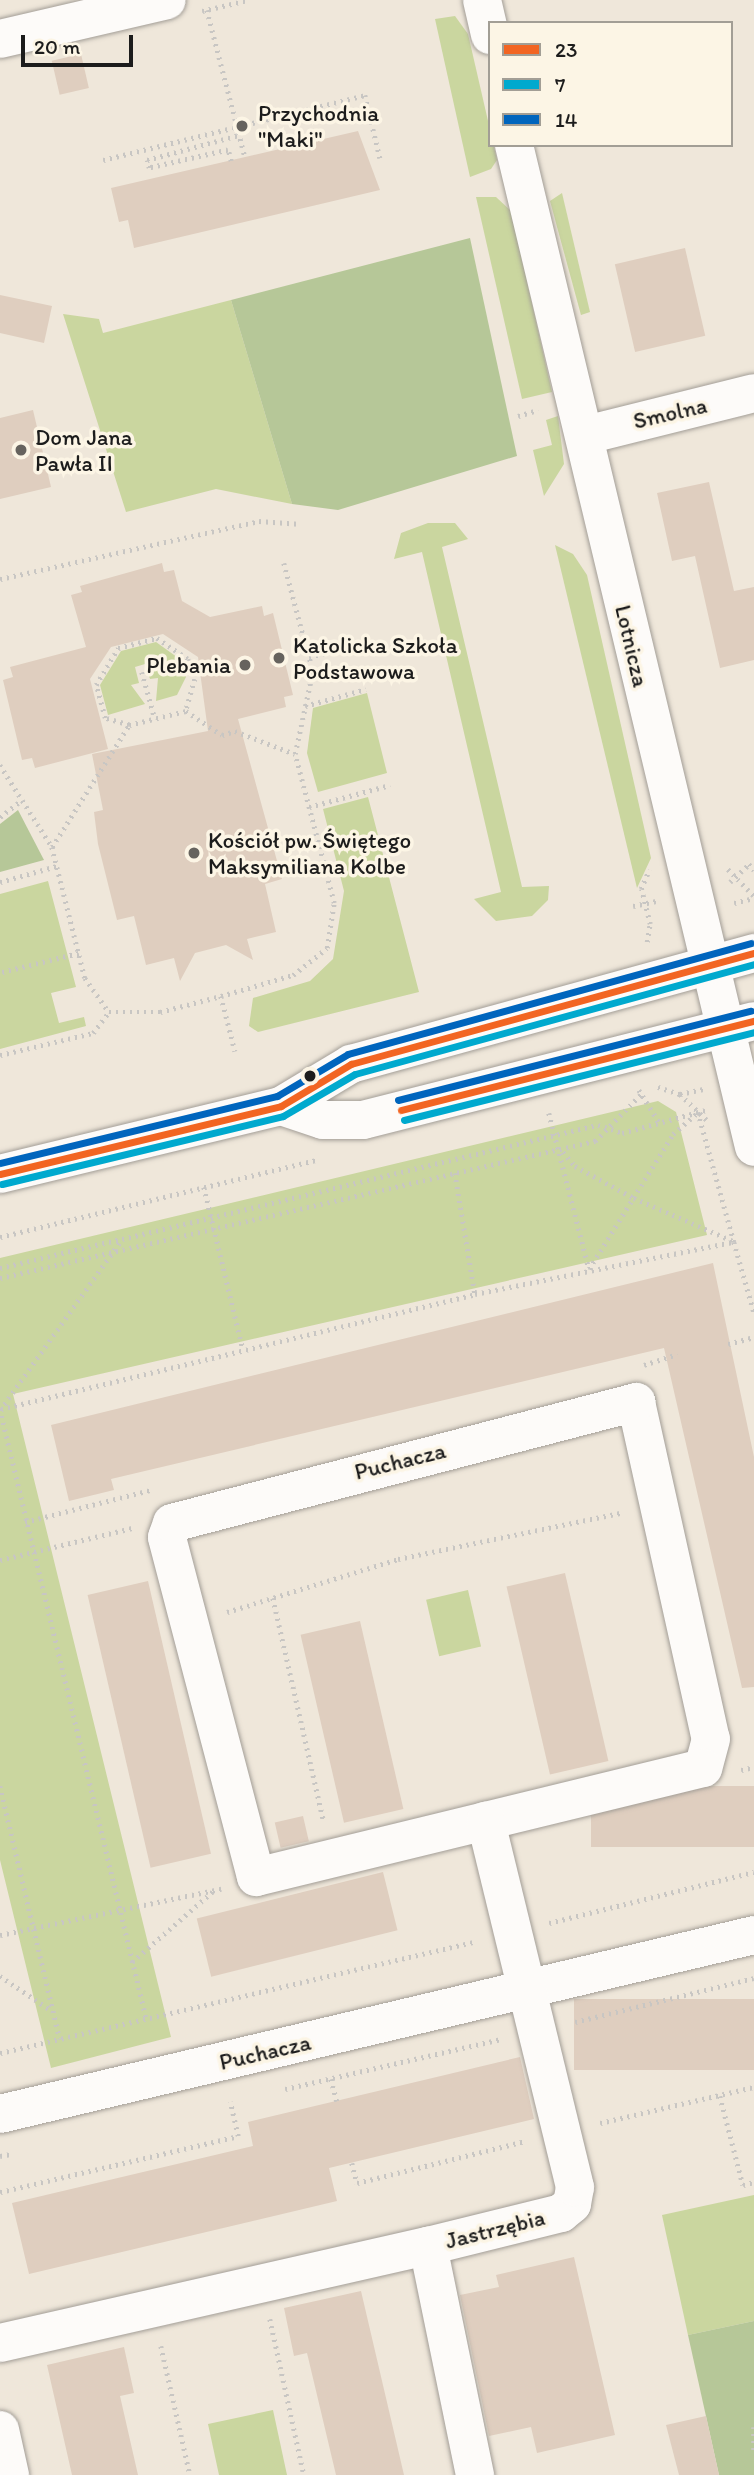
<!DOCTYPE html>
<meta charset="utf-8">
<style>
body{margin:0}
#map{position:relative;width:754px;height:2475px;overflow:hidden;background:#efe7da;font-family:Itim,sans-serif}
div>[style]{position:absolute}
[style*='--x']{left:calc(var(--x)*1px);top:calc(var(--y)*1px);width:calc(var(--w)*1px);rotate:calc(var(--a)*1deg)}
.green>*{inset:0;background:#cad69f;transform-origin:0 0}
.forest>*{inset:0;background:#b6c798}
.building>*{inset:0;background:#dfcebf;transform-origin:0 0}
.path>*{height:4.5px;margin-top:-2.25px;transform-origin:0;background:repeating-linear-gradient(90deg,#c8c6c3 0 2px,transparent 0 7px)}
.roads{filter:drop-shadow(0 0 2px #a39e97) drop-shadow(0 0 2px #a39e97)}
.minor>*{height:38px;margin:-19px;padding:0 19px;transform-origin:19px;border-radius:19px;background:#fdfbf9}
.tertiary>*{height:38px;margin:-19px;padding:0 19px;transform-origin:19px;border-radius:19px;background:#fdfbf9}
.bus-1>*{height:7px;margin:-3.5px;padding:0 3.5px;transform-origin:3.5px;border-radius:3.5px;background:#f26522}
.bus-2>*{height:7px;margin:-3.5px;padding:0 3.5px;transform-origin:3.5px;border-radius:3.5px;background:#00a9ce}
.bus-3>*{height:7px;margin:-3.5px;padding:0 3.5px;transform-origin:3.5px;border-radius:3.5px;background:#0065bd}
.dots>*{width:19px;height:19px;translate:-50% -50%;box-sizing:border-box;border:4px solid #fcf5e5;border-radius:50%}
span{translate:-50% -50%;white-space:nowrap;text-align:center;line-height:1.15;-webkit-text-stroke:7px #fcf5e5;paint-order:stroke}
.poi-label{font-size:23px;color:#1c1c1c}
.left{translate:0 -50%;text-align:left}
.right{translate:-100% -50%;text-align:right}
.street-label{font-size:23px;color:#1c1c1c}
.legend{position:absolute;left:488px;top:21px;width:245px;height:126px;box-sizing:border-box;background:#fcf5e5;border:2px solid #a29e95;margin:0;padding:9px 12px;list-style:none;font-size:21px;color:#1c1c1c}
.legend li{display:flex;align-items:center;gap:14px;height:35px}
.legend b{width:35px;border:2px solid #a29e95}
.scale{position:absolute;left:21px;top:35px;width:112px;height:32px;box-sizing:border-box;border:4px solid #1c1c1c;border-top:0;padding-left:9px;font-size:21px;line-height:24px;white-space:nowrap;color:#1c1c1c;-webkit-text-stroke:5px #fcf5e5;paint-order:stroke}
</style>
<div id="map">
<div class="green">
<i style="clip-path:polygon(455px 16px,468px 34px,497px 160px,491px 169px,470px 177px,435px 19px)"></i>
<i style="clip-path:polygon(562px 193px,590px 312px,581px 315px,550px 201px)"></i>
<i style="clip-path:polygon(476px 197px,496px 197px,511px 211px,552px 392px,522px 399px)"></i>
<i style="clip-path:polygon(231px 300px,292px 504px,216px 489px,126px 512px,63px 314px,99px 319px,103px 333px)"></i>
<i style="clip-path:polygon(558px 416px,564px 464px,544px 496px,533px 450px,552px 445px,546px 420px)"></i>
<i style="clip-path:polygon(428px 523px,455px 523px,468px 539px,442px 547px,522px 887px,549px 886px,548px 900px,532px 916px,496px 921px,474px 899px,501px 892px,422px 552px,394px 559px,401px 533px)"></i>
<i style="clip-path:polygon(555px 545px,573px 554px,587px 575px,651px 858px,637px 888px)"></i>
<i style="clip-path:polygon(156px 642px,181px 660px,186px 677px,177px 695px,156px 701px,158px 678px,150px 679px,145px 664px,135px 667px,139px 683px,131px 685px,145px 704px,108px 715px,100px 685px,121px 651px)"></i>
<i style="clip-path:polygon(367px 693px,387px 773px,318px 792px,307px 753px,313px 708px)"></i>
<i style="clip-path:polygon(368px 797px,419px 992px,258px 1032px,249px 1026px,253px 998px,310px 981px,333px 959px,344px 891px,323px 809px)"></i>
<i style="clip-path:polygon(48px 881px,76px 987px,51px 993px,59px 1023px,84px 1017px,86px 1026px,0 1049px,0 894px)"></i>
<i style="clip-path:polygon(658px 1101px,676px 1112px,707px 1235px,13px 1394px,171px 2037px,51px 2068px,0 1860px,0 1258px)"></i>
<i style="left:468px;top:1590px;width:58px;height:43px;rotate:77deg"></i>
<i style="clip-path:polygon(754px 2195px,754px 2321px,688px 2335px,662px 2215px)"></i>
<i style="clip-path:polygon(273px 2410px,287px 2475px,219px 2475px,208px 2424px)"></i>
</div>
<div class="forest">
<i style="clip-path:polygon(470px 238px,517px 456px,338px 510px,292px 504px,231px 300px)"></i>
<i style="clip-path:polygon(18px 810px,44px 860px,0 872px,0 824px)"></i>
<i style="clip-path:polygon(754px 2321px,754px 2475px,719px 2475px,688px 2335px)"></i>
</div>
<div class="building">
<i style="left:81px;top:54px;width:35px;height:30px;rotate:77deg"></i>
<i style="clip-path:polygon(358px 131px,380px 190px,134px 248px,128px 220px,119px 222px,111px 188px)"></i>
<i style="left:685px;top:248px;width:90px;height:72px;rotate:77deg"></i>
<i style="clip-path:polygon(0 295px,52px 306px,44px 343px,0 333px)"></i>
<i style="clip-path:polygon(33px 410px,51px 487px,0 499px,0 418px)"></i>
<i style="clip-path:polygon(709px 482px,734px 591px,754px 587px,754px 660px,720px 668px,695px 556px,672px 561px,657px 493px)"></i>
<i style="clip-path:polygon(162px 563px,164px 572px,174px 570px,182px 601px,210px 617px,262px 606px,264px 616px,273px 613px,293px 695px,284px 697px,286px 707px,238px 719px,282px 879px,265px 884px,276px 932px,247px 939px,253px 960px,226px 945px,195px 953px,180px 981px,174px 958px,146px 965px,134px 916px,117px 920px,98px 844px,94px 812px,103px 810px,92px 754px,208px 731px,198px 657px,163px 634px,111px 647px,90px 679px,108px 749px,35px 768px,32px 758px,22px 760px,3px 680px,13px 677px,10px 667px,86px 647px,71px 595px,82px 592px,80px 586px)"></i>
<i style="clip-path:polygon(713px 1263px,754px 1457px,754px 1687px,742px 1688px,664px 1348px,111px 1479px,114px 1490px,69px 1501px,51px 1425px)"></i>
<i style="left:565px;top:1573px;width:193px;height:60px;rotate:77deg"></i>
<i style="left:148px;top:1581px;width:280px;height:62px;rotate:77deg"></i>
<i style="left:360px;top:1621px;width:193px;height:61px;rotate:77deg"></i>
<i style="left:754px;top:1786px;width:61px;height:163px;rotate:90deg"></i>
<i style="left:303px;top:1816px;width:26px;height:29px;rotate:77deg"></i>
<i style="left:383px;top:1872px;width:60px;height:192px;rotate:76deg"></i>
<i style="left:754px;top:1999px;width:71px;height:180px;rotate:90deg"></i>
<i style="clip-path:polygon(520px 2057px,534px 2119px,329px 2168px,337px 2201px,29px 2274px,12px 2203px,253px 2146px,248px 2122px)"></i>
<i style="clip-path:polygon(574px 2257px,615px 2435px,537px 2453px,531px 2427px,489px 2436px,460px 2295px,499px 2287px,496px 2275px)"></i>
<i style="clip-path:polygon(361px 2291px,404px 2475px,336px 2475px,307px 2353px,294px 2356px,284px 2308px)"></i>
<i style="clip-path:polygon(124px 2347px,134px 2393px,120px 2396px,138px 2475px,72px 2475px,47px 2365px)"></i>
<i style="clip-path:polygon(706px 2416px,719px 2475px,679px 2475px,666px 2425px)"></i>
</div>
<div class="path">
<i style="--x:207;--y:10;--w:152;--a:75.5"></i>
<i style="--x:202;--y:11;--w:47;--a:-13.4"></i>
<i style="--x:103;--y:160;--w:270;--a:-13.9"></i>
<i style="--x:365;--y:95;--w:65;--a:76.6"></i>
<i style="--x:231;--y:161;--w:11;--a:-105"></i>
<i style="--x:228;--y:150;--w:81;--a:167.2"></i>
<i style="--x:149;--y:168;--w:8;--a:-104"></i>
<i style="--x:147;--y:160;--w:95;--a:-15.2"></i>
<i style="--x:518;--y:416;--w:21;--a:-17"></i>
<i style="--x:284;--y:563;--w:97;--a:75.1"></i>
<i style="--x:0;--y:579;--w:265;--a:-12.6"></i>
<i style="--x:259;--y:521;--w:39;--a:4"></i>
<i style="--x:142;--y:672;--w:49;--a:74.5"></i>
<i style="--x:305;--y:706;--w:63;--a:-15.6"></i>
<i style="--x:129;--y:725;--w:25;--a:-164"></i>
<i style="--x:105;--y:718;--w:34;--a:-105"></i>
<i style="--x:96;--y:685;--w:43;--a:-59.3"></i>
<i style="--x:118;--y:648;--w:40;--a:-14.4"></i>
<i style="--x:157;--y:638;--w:37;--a:34"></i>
<i style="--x:188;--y:659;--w:21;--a:71"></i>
<i style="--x:195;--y:679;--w:33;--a:106"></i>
<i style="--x:0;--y:765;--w:97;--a:57.6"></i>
<i style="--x:52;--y:847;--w:135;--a:75.9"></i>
<i style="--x:85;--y:978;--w:42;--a:54.8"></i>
<i style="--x:109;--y:1012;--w:51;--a:0"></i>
<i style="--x:160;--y:1012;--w:63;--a:-14.7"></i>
<i style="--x:221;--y:996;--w:57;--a:75.7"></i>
<i style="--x:309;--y:807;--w:84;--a:-15.2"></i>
<i style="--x:0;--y:817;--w:28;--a:-38"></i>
<i style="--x:52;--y:847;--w:144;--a:-57.7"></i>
<i style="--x:129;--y:725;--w:59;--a:-13.8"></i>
<i style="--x:186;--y:711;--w:43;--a:33.7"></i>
<i style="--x:222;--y:735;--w:14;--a:-17"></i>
<i style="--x:235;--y:731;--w:64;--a:21"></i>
<i style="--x:728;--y:869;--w:37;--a:46"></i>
<i style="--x:0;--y:882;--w:59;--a:-15.7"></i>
<i style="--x:730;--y:882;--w:26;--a:-43"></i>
<i style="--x:749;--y:864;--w:8;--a:50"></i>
<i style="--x:734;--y:903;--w:21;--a:-14"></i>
<i style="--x:633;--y:906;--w:25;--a:-12"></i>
<i style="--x:647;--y:942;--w:18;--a:-81"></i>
<i style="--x:650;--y:924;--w:36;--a:-104"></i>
<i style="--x:641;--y:889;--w:21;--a:-67"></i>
<i style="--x:2;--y:972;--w:79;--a:-13.9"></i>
<i style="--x:221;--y:996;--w:75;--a:-16.3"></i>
<i style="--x:293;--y:975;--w:43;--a:-38.5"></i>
<i style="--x:327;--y:948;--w:46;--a:-81.2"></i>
<i style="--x:334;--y:903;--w:154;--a:-104.7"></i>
<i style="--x:295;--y:754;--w:81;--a:-77.9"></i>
<i style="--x:312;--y:675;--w:18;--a:-99"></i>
<i style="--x:309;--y:657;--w:46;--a:-13.7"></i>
<i style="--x:0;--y:1055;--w:96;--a:-13.3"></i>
<i style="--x:93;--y:1033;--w:26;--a:-53"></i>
<i style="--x:658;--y:1087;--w:23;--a:18"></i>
<i style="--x:680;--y:1094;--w:37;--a:44"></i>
<i style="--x:639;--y:1090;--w:38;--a:58"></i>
<i style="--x:680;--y:1094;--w:24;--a:-12"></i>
<i style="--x:549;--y:1113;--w:161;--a:75.6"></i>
<i style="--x:589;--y:1269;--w:159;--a:-58.1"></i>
<i style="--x:673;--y:1134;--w:33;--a:-41"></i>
<i style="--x:698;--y:1112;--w:135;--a:74.5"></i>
<i style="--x:563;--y:1152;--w:18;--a:49"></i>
<i style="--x:575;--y:1166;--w:67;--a:28.5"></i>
<i style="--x:634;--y:1198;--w:108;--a:23.5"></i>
<i style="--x:455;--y:1173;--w:123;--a:80.6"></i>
<i style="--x:204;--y:1187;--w:167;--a:76.5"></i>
<i style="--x:0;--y:1237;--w:328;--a:-13.7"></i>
<i style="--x:0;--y:1268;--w:124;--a:-13.5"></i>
<i style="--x:0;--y:1278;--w:611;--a:-12.97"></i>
<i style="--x:595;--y:1141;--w:69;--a:-45.6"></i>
<i style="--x:728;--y:1344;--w:27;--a:-15"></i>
<i style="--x:644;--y:1365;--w:35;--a:-18"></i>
<i style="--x:0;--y:1409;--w:625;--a:76.5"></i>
<i style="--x:1;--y:1409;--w:488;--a:-13.6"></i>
<i style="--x:475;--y:1294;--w:264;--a:-11.4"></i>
<i style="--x:734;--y:1242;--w:73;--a:74.1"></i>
<i style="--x:0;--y:1410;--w:210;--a:-54.5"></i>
<i style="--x:122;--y:1239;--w:489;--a:-13.5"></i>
<i style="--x:598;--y:1125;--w:25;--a:18"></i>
<i style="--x:622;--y:1133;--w:87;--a:-15.3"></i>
<i style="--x:25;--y:1522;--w:130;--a:-14.3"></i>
<i style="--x:0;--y:1560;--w:136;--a:-13.6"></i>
<i style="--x:273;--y:1598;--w:230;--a:77.2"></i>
<i style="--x:227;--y:1612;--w:179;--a:-17.2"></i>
<i style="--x:398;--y:1559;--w:228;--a:-11.7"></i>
<i style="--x:741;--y:1770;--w:13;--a:-13"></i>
<i style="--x:0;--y:1786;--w:260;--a:76.7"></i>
<i style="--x:549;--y:1923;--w:211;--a:-14"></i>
<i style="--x:0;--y:1935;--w:226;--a:-11.8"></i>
<i style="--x:132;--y:1962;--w:108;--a:-41.2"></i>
<i style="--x:0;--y:1976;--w:63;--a:33.9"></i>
<i style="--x:575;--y:2022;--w:184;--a:-13.8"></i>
<i style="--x:0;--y:2053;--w:489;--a:-13.2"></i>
<i style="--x:331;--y:2079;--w:23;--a:75"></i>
<i style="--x:285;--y:2089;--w:222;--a:-13"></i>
<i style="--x:720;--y:2096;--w:92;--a:75.5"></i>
<i style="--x:743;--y:2185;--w:11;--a:-15"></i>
<i style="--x:600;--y:2123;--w:158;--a:-13.2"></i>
<i style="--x:0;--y:2156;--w:11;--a:-10"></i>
<i style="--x:352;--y:2163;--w:21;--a:76"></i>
<i style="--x:357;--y:2183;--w:174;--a:-14"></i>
<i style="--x:0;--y:2192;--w:244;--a:-13.2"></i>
<i style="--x:238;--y:2136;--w:35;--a:-103"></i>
<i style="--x:270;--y:2319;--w:160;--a:77.7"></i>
<i style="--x:161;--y:2346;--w:132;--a:77.3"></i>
<i style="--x:754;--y:2427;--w:23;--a:90"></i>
</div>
<div class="roads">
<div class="minor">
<i style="--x:482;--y:0;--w:36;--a:77"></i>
<i style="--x:0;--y:39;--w:171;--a:-13.1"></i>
<i style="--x:514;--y:145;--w:1030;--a:76.53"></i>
<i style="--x:586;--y:435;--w:173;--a:-14"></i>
<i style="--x:636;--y:1402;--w:345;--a:77.5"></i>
<i style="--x:711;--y:1739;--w:30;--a:105"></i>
<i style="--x:703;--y:1768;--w:460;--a:166.3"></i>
<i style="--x:256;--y:1877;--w:351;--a:-104.7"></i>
<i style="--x:167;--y:1537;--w:15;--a:-70"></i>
<i style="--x:172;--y:1523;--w:480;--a:-14.6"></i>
<i style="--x:0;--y:2114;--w:775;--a:-13.35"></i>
<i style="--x:428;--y:2246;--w:234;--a:78.4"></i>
<i style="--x:0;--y:2343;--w:439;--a:-12.8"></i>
<i style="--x:428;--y:2246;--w:137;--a:-13.9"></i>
<i style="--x:561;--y:2213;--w:14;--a:-39"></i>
<i style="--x:572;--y:2204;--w:17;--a:-80"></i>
<i style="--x:575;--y:2187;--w:377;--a:-103.7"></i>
<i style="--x:0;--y:2430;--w:46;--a:77.5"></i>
</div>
<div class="tertiary">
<i style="--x:281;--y:1106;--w:44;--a:18.4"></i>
<i style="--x:323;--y:1120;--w:40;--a:0"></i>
<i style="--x:363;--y:1120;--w:403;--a:-14.2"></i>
<i style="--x:0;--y:1174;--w:289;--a:-13.6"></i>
<i style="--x:281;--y:1106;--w:82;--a:-31"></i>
<i style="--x:351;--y:1064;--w:418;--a:-15.4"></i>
</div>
</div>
<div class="bus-1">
<i style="--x:401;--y:1110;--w:364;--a:-14.2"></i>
<i style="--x:0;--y:1174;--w:289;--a:-13.6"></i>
<i style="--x:281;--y:1106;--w:82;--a:-31"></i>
<i style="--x:351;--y:1064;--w:418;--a:-15.4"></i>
</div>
<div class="bus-2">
<i style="--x:404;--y:1120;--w:361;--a:-14.1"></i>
<i style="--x:2;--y:1184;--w:289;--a:-13.6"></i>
<i style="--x:283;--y:1116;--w:83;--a:-30.3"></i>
<i style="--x:355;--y:1074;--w:414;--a:-15.4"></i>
</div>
<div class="bus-3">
<i style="--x:398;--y:1100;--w:364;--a:-14.2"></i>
<i style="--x:0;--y:1163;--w:285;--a:-13.6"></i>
<i style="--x:277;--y:1096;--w:82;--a:-30.6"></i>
<i style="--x:348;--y:1054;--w:418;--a:-15.4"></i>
</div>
<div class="dots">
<i style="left:242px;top:126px;background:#66635e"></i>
<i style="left:21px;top:450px;background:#66635e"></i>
<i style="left:279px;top:658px;background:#66635e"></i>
<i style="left:245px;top:665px;background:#66635e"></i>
<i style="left:194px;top:853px;background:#66635e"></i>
<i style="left:310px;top:1076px;background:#1c1c1c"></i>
</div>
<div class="poi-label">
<span class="left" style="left:258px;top:126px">Przychodnia<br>"Maki"</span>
<span class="left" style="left:35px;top:450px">Dom Jana<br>Pawła II</span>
<span class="left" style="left:293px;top:658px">Katolicka Szkoła<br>Podstawowa</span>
<span class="right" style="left:231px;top:665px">Plebania</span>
<span class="left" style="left:208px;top:853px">Kościół pw. Świętego<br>Maksymiliana Kolbe</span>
</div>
<div class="street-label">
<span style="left:670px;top:413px;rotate:-13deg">Smolna</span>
<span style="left:632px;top:646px;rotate:77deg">Lotnicza</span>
<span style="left:400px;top:1461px;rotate:-14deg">Puchacza</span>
<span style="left:265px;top:2052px;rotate:-13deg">Puchacza</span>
<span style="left:495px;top:2229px;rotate:-14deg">Jastrzębia</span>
</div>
<ul class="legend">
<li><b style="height:9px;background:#f26522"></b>23</li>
<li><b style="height:9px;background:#00a9ce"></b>7</li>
<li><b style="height:9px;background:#0065bd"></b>14</li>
</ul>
<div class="scale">20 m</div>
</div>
